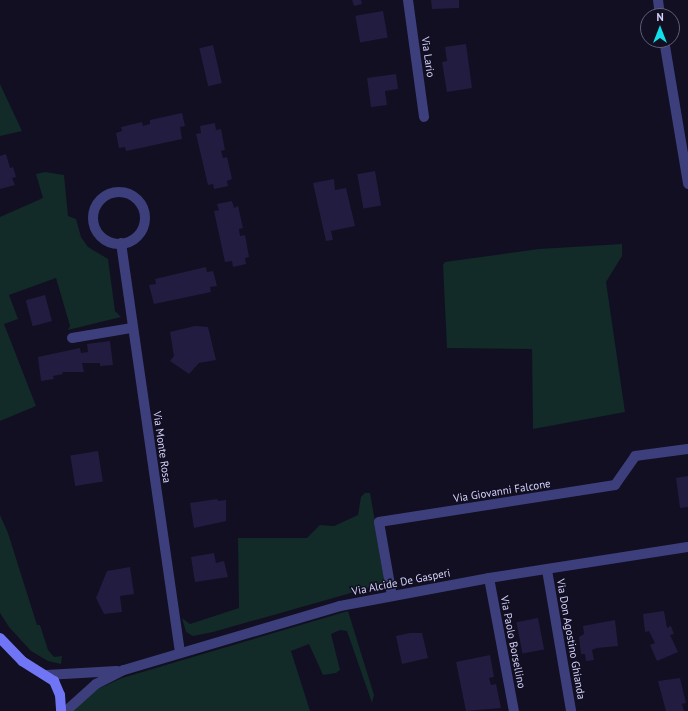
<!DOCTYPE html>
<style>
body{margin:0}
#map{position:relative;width:688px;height:711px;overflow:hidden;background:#110f21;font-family:"PT Sans",sans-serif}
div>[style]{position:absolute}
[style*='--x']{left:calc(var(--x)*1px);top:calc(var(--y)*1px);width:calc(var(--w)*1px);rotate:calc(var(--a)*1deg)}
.green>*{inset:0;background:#122a28}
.building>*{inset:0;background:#221c41;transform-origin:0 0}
.minor>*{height:10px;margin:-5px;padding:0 5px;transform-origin:5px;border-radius:5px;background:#3d3f7d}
.minor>.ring{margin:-5px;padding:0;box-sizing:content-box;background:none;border:10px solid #3d3f7d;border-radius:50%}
.secondary>*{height:10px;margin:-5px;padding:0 5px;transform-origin:5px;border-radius:5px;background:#7075f5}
span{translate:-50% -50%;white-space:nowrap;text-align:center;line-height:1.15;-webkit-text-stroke:3px #110f21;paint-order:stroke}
.street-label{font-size:11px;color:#d5d2fc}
.north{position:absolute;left:640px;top:8px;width:40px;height:40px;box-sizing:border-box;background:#110f21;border:1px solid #5f5d79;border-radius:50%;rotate:0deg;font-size:11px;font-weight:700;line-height:16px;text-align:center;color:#d5d2fc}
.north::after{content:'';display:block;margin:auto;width:14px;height:18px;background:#11e0e9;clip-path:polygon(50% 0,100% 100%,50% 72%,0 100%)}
</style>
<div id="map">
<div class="green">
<i style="clip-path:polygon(0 84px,22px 131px,0 136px)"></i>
<i style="clip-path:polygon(45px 172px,64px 175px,68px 216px,76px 219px,81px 237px,88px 247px,108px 259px,115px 311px,121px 317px,68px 330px,70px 326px,56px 278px,9px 295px,18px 319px,4px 324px,36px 406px,0 421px,0 217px,43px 198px,36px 174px)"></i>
<i style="clip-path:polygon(622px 244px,622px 256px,606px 282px,625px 412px,533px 429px,532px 349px,447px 348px,443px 265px,445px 262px,539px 249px)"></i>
<i style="clip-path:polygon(365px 493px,370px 493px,386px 583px,213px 632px,193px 636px,186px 632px,182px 618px,190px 624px,239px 608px,238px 538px,307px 538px,320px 525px,334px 526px,358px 515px,361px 497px)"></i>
<i style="clip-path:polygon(0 515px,8px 533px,37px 625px,40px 625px,48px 650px,54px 657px,62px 656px,61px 664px,48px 661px,31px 651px,9px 627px,0 613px)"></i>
<i style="clip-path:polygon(348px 611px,374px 695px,372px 703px,347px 631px,340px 630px,331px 634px,340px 670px,336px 673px,323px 675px,309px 644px,291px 651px,310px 711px,73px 711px,91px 692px,122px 678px)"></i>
</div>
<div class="building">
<i style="clip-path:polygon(352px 0,361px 0,362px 4px,354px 6px)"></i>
<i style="clip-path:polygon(431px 0,459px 0,459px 8px,432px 9px)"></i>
<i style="left:383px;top:11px;width:27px;height:28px;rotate:80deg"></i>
<i style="clip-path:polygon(466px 44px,472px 88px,447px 92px,442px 62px,447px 61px,445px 47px)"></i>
<i style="left:213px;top:45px;width:39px;height:14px;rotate:77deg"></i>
<i style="clip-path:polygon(396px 74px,398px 89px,385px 91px,387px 105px,371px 107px,367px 78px)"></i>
<i style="clip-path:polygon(182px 113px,185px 126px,180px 127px,182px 139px,126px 151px,125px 147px,119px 148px,116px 133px,122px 131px,121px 127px,142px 122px,143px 126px,150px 124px,150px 120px)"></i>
<i style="clip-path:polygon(215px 123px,216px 130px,221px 129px,225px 150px,221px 151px,223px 158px,227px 157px,232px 179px,227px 181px,228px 186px,214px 189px,213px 184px,208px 185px,196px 134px,201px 133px,200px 126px)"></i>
<i style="clip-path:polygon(6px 154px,10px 168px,13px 167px,16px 177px,12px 178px,15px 185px,0 189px,0 156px)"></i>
<i style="left:375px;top:171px;width:35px;height:18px;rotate:80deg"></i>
<i style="clip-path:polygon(334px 179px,335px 190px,346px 188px,355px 226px,331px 231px,333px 240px,326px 241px,313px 183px)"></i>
<i style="clip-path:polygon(232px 201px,234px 208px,238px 206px,243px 228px,239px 229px,240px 236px,245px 235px,249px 257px,245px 258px,246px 264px,233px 267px,232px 261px,225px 262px,214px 211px,219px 210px,217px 204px)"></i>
<i style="clip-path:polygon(206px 267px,207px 272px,213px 271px,217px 286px,210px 287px,211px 292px,154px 304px,149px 285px,156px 284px,155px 279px)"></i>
<i style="left:45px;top:295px;width:27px;height:20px;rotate:75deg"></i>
<i style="clip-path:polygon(195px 326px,208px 327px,216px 360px,199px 363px,189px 374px,170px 361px,174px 356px,170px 332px)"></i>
<i style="clip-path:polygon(110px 341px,113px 365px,100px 366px,100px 363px,82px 363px,84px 372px,62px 372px,63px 374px,53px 376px,54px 379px,41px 381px,38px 357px,80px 348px,81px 353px,88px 352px,87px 344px)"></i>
<i style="left:98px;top:451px;width:31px;height:28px;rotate:81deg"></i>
<i style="clip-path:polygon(688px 476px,688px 507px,680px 508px,676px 478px)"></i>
<i style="clip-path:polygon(217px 499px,218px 501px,226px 500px,226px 521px,194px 528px,190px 503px)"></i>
<i style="clip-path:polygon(214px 553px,216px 563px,224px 561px,228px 577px,195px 582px,191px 557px)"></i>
<i style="clip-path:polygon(130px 567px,134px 594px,120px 596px,122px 612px,104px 614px,96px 598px,107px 571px)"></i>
<i style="clip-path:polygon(664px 611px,667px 628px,671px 626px,674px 634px,670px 635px,678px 652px,657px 661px,650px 645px,655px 643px,649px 631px,645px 632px,643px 614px)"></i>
<i style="left:538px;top:618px;width:32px;height:22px;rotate:79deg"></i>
<i style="clip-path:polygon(615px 620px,618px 646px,597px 648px,592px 650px,594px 660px,586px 661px,585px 654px,581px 654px,579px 637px,584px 634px,583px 626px)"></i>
<i style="clip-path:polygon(410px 633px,422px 633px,428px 658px,402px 664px,396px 636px)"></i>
<i style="clip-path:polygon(490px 655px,494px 677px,489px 678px,491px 685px,496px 684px,501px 708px,466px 711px,456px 662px)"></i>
<i style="clip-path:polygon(680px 678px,686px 703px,682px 704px,684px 711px,666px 711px,658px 681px)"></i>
</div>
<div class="minor">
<i style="--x:408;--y:0;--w:118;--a:82.2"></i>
<i style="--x:658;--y:0;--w:16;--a:83"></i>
<i style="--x:664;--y:40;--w:146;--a:80.5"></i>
<i class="ring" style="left:93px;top:192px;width:42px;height:42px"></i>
<i style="--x:121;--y:243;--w:414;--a:81.8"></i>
<i style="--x:72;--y:338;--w:61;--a:-9.5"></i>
<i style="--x:547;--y:570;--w:143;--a:80.3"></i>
<i style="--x:489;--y:578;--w:135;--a:79.4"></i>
<i style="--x:392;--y:596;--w:75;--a:-100"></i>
<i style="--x:379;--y:522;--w:239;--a:-8.9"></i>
<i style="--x:615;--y:485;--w:35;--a:-55"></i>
<i style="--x:635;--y:456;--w:53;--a:-7.5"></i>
<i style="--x:46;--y:675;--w:71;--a:-3.2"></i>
<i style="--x:66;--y:711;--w:40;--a:-42"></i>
<i style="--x:96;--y:684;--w:31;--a:-27"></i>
<i style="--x:124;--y:670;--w:225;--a:-16.5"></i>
<i style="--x:340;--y:606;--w:152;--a:-10.6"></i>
<i style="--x:489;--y:578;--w:201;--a:-8.9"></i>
</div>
<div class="secondary">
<i style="--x:0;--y:638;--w:32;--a:46"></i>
<i style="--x:22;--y:661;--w:38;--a:32"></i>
<i style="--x:54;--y:681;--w:15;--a:67"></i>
<i style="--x:60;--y:695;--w:16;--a:86"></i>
</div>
<div class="street-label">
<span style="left:428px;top:57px;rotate:82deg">Via Lario</span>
<span style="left:162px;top:447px;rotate:82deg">Via Monte Rosa</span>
<span style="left:502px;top:491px;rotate:-9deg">Via Giovanni Falcone</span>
<span style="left:401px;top:582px;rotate:-11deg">Via Alcide De Gasperi</span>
<span style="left:571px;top:639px;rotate:80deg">Via Don Agostino Ghianda</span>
<span style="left:513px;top:642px;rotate:79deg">Via Paolo Borsellino</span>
</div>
<div class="north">N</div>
</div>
